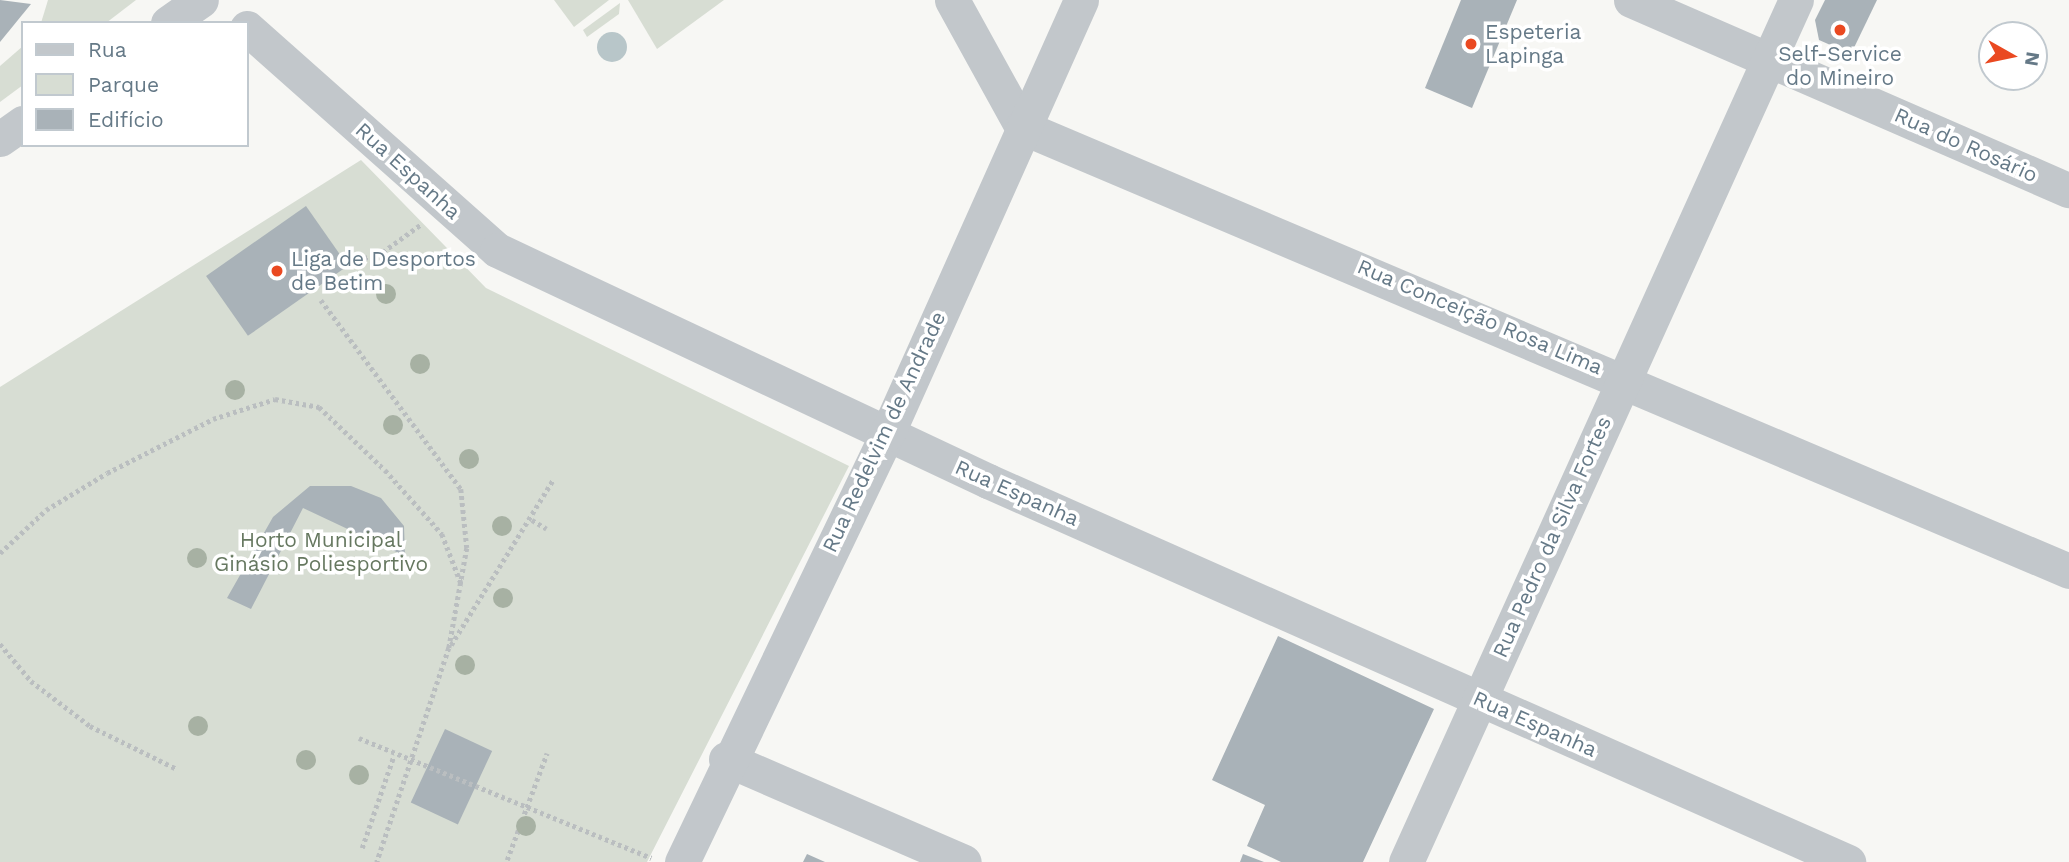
<!DOCTYPE html>
<meta charset="utf-8">
<style>
body{margin:0}
#map{position:relative;width:2069px;height:862px;overflow:hidden;background:#f7f7f4;font-family:"Work Sans",sans-serif}
div>[style]{position:absolute}
[style*='--x']{left:calc(var(--x)*1px);top:calc(var(--y)*1px);width:calc(var(--w)*1px);rotate:calc(var(--a)*1deg)}
.green>*{inset:0;background:#d7ddd3}
.water>*{inset:0;background:#b8c6c9}
.round{border-radius:50%}
.building>*{inset:0;background:#a9b2b8;transform-origin:0 0}
.path>*{height:4.5px;margin-top:-2.25px;transform-origin:0;background:repeating-linear-gradient(90deg,#babec0 0 3.5px,transparent 0 7px)}
.minor>*{height:35px;margin:-17.5px;padding:0 17.5px;transform-origin:17.5px;border-radius:17.5px;background:#c2c7cb}
.trees>*{width:20px;height:20px;margin:-10px;border-radius:50%;background:#a7b1a3}
.dots>*{width:19px;height:19px;translate:-50% -50%;box-sizing:border-box;border:4px solid #fff;border-radius:50%}
span{translate:-50% -50%;white-space:nowrap;text-align:center;line-height:1.15;-webkit-text-stroke:7px #fff;paint-order:stroke}
.poi-label{font-size:21px;color:#657987}
.left{translate:0 -50%;text-align:left}
.street-label{font-size:21px;color:#657987}
.park-label{font-size:21px;color:#667860}
.legend{position:absolute;left:21px;top:21px;width:228px;height:126px;box-sizing:border-box;background:#fff;border:2px solid #c1c9cf;margin:0;padding:9px 12px;list-style:none;font-size:21px;color:#657987}
.legend li{display:flex;align-items:center;gap:14px;height:35px}
.legend b{width:35px;border:2px solid #c1c9cf}
.north{position:absolute;left:1978px;top:21px;width:70px;height:70px;box-sizing:border-box;background:#fff;border:2px solid #c1c9cf;border-radius:50%;rotate:99deg;font-size:19px;font-weight:700;line-height:28px;text-align:center;color:#657987}
.north::after{content:'';display:block;margin:auto;width:24px;height:32px;background:#ea4921;clip-path:polygon(50% 0,100% 100%,50% 72%,0 100%)}
</style>
<div id="map">
<div class="green">
<i style="clip-path:polygon(48px 0,136px 0,106px 23px,41px 23px)"></i>
<i style="clip-path:polygon(554px 0,609px 0,574px 27px)"></i>
<i style="clip-path:polygon(628px 0,724px 0,657px 49px)"></i>
<i style="clip-path:polygon(620px 3px,619px 14px,587px 37px,583px 30px)"></i>
<i style="clip-path:polygon(23px 46px,23px 85px,0 102px,0 66px)"></i>
<i style="clip-path:polygon(361px 160px,486px 288px,849px 466px,647px 862px,0 862px,0 387px)"></i>
</div>
<div class="water">
<i class="round" style="left:597px;top:32px;width:30px;height:30px"></i>
</div>
<div class="building">
<i style="clip-path:polygon(0 0,31px 4px,0 42px)"></i>
<i style="clip-path:polygon(1461px 0,1517px 0,1472px 108px,1425px 88px)"></i>
<i style="clip-path:polygon(1825px 0,1877px 0,1851px 54px,1819px 40px,1815px 20px)"></i>
<i style="left:306px;top:206px;width:73px;height:122px;rotate:55deg"></i>
<i style="clip-path:polygon(310px 486px,351px 486px,381px 498px,404px 526px,405px 556px,303px 508px,251px 609px,227px 598px,273px 517px)"></i>
<i style="clip-path:polygon(1278px 636px,1434px 709px,1363px 862px,1281px 862px,1247px 846px,1265px 805px,1212px 780px)"></i>
<i style="left:445px;top:729px;width:52px;height:81px;rotate:25deg"></i>
<i style="clip-path:polygon(807px 854px,825px 862px,803px 862px)"></i>
<i style="clip-path:polygon(1243px 854px,1264px 862px,1240px 862px)"></i>
</div>
<div class="path">
<i style="--x:357;--y:259;--w:20;--a:-9"></i>
<i style="--x:377;--y:256;--w:53;--a:-35.8"></i>
<i style="--x:321;--y:300;--w:235;--a:53.5"></i>
<i style="--x:461;--y:489;--w:59;--a:84.2"></i>
<i style="--x:467;--y:548;--w:102;--a:100.2"></i>
<i style="--x:449;--y:648;--w:226;--a:108.6"></i>
<i style="--x:532;--y:520;--w:17;--a:31"></i>
<i style="--x:0;--y:553;--w:63;--a:-43.1"></i>
<i style="--x:46;--y:510;--w:71;--a:-31.2"></i>
<i style="--x:107;--y:473;--w:119;--a:-27"></i>
<i style="--x:213;--y:419;--w:65;--a:-17.9"></i>
<i style="--x:275;--y:399;--w:45;--a:10.3"></i>
<i style="--x:319;--y:407;--w:91;--a:43.7"></i>
<i style="--x:385;--y:470;--w:86;--a:48.3"></i>
<i style="--x:442;--y:534;--w:53;--a:68.8"></i>
<i style="--x:0;--y:644;--w:48;--a:50"></i>
<i style="--x:31;--y:681;--w:74;--a:37.3"></i>
<i style="--x:90;--y:726;--w:97;--a:26.3"></i>
<i style="--x:451;--y:645;--w:194;--a:-58.3"></i>
<i style="--x:359;--y:738;--w:316;--a:22.3"></i>
<i style="--x:362;--y:848;--w:98;--a:-71"></i>
<i style="--x:507;--y:860;--w:114;--a:-69.5"></i>
</div>
<div class="minor">
<i style="--x:952;--y:0;--w:145;--a:61.1"></i>
<i style="--x:1022;--y:127;--w:1137;--a:22.98"></i>
<i style="--x:1631;--y:0;--w:477;--a:23.5"></i>
<i style="--x:168;--y:23;--w:40;--a:-34.9"></i>
<i style="--x:247;--y:28;--w:334;--a:41.6"></i>
<i style="--x:497;--y:250;--w:543;--a:25.2"></i>
<i style="--x:988;--y:481;--w:941;--a:23.89"></i>
<i style="--x:0;--y:139;--w:28;--a:-35"></i>
<i style="--x:726;--y:759;--w:259;--a:23.4"></i>
<i style="--x:682;--y:862;--w:475;--a:-64.4"></i>
<i style="--x:887;--y:434;--w:475;--a:-65.9"></i>
<i style="--x:1406;--y:862;--w:946;--a:-65.66"></i>
</div>
<div class="trees">
<i style="left:386px;top:294px"></i>
<i style="left:420px;top:364px"></i>
<i style="left:235px;top:390px"></i>
<i style="left:393px;top:425px"></i>
<i style="left:469px;top:459px"></i>
<i style="left:502px;top:526px"></i>
<i style="left:197px;top:558px"></i>
<i style="left:503px;top:598px"></i>
<i style="left:465px;top:665px"></i>
<i style="left:198px;top:726px"></i>
<i style="left:306px;top:760px"></i>
<i style="left:359px;top:775px"></i>
<i style="left:526px;top:826px"></i>
</div>
<div class="dots">
<i style="left:1840px;top:30px;background:#ea4921"></i>
<i style="left:1471px;top:44px;background:#ea4921"></i>
<i style="left:277px;top:271px;background:#ea4921"></i>
</div>
<div class="poi-label">
<span class="left" style="left:1485px;top:44px">Espeteria<br>Lapinga</span>
<span style="left:1840px;top:66px">Self-Service<br>do Mineiro</span>
<span class="left" style="left:291px;top:271px">Liga de Desportos<br>de Betim</span>
</div>
<div class="street-label">
<span style="left:1966px;top:145px;rotate:24deg">Rua do Rosário</span>
<span style="left:408px;top:171px;rotate:42deg">Rua Espanha</span>
<span style="left:1480px;top:317px;rotate:23deg">Rua Conceição Rosa Lima</span>
<span style="left:884px;top:432px;rotate:-65deg">Rua Redelvim de Andrade</span>
<span style="left:1017px;top:493px;rotate:24deg">Rua Espanha</span>
<span style="left:1552px;top:537px;rotate:-66deg">Rua Pedro da Silva Fortes</span>
<span style="left:1535px;top:724px;rotate:24deg">Rua Espanha</span>
</div>
<div class="park-label">
<span style="left:321px;top:552px">Horto Municipal<br>Ginásio Poliesportivo</span>
</div>
<ul class="legend">
<li><b style="height:9px;background:#c2c7cb"></b>Rua</li>
<li><b style="height:19px;background:#d7ddd3"></b>Parque</li>
<li><b style="height:19px;background:#a9b2b8"></b>Edifício</li>
</ul>
<div class="north">N</div>
</div>
